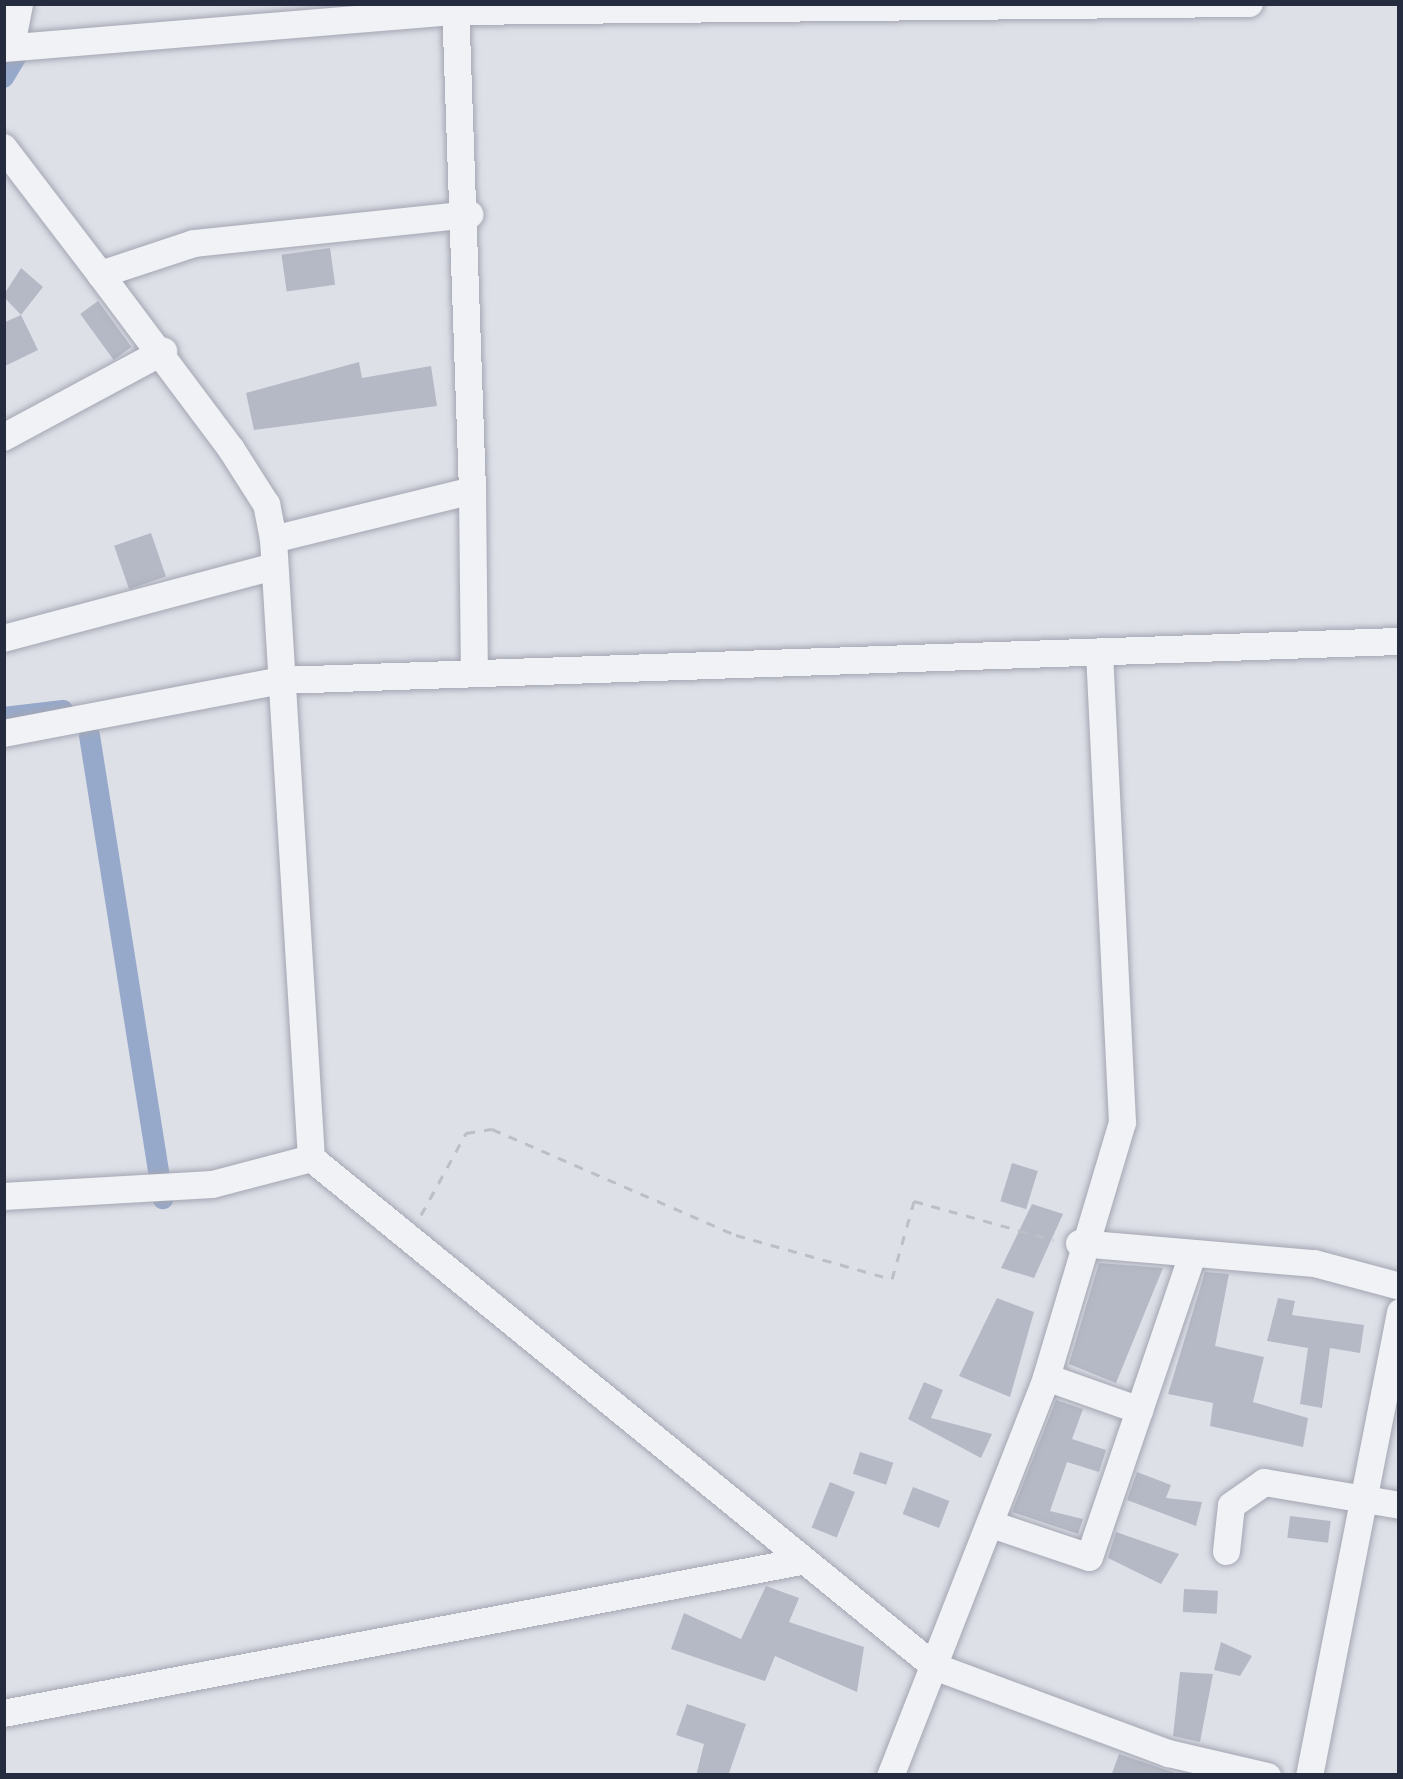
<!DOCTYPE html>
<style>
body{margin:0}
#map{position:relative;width:1403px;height:1779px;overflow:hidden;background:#dee0e8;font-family:"DM Sans",sans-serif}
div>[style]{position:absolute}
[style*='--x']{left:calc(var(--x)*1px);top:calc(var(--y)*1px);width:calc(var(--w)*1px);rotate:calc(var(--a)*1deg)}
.canal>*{height:21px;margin:-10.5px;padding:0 10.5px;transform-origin:10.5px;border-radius:10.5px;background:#97a9ca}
.building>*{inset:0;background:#b5b9c5;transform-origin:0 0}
.path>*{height:3px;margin-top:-1.5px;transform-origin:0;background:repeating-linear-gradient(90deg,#bbbfc6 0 9px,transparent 0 18px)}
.roads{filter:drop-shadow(0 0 3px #a3a6b2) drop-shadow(0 0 3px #a3a6b2)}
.minor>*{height:27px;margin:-13.5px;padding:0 13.5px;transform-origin:13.5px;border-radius:13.5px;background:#f0f2f6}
span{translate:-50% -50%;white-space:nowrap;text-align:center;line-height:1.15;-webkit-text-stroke:9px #edf0f6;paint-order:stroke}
.frame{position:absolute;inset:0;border:6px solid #262c3f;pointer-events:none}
</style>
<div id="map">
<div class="canal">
<i style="--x:3;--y:77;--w:27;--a:-59"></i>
<i style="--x:3;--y:717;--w:60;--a:-6.7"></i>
<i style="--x:89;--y:735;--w:469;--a:81"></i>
</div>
<div class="building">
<i style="left:330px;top:248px;width:37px;height:49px;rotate:82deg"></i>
<i style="clip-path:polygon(21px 268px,43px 287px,21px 315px,3px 296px)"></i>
<i style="left:98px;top:301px;width:57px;height:22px;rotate:54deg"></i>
<i style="clip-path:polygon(21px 315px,38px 350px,3px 367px,3px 323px)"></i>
<i style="clip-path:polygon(359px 362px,362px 378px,431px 366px,437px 406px,254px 430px,246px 393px)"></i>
<i style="left:151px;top:533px;width:46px;height:39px;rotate:71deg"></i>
<i style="left:1012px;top:1163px;width:27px;height:40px;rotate:17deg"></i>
<i style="clip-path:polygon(1032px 1204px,1063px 1214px,1034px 1278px,1001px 1268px)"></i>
<i style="clip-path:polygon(1099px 1263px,1163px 1268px,1116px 1383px,1069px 1364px)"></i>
<i style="clip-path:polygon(1205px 1272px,1229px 1274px,1215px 1346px,1264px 1357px,1253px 1402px,1308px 1418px,1303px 1447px,1210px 1426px,1213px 1403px,1168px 1394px)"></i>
<i style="clip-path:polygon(997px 1298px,1034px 1312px,1010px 1397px,959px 1376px)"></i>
<i style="clip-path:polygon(1278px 1298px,1295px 1301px,1292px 1315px,1364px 1325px,1360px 1353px,1330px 1348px,1322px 1408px,1300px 1404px,1308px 1348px,1267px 1341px)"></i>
<i style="clip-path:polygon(924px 1382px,943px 1390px,931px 1418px,992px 1434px,981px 1458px,908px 1419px)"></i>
<i style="clip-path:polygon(1056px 1400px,1083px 1409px,1072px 1439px,1106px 1450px,1099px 1472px,1067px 1462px,1050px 1511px,1083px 1519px,1078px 1534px,1012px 1512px)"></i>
<i style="left:860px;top:1452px;width:35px;height:23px;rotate:18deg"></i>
<i style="clip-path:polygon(1137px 1472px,1171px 1485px,1166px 1498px,1202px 1502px,1196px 1526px,1127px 1500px)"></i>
<i style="left:830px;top:1482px;width:27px;height:49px;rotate:22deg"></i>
<i style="left:913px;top:1487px;width:39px;height:29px;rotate:21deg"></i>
<i style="left:1290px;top:1516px;width:41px;height:22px;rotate:7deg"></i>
<i style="clip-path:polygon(1116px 1532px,1179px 1554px,1161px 1584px,1108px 1558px)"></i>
<i style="clip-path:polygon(766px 1586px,799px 1598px,789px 1622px,864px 1647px,857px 1692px,775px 1656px,765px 1681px,671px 1649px,684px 1613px,741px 1639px)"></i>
<i style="left:1184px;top:1589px;width:34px;height:23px;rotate:3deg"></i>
<i style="clip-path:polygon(1221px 1642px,1252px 1656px,1240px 1676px,1214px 1670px)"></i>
<i style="clip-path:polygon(1180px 1672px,1213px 1674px,1200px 1742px,1173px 1736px)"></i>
<i style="clip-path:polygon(687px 1704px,746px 1724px,728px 1776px,696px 1776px,704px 1744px,676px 1735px)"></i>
<i style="clip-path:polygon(1119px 1754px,1178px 1774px,1177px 1776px,1111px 1776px)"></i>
</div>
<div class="path">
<i style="--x:421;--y:1215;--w:94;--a:-61.2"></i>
<i style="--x:466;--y:1133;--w:26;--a:-9"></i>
<i style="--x:492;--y:1129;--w:266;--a:23.5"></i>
<i style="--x:736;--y:1235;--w:162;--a:15.8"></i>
<i style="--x:892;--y:1279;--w:81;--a:-74.2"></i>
<i style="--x:914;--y:1201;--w:145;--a:15.6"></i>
</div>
<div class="roads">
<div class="minor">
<i style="--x:455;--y:3;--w:487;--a:88"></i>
<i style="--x:472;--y:490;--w:205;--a:166.2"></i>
<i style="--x:273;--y:539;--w:620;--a:86.49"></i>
<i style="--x:311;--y:1158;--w:804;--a:39.19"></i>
<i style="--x:934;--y:1666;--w:250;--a:20.4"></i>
<i style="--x:1168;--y:1753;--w:102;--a:13.1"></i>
<i style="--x:12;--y:40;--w:38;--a:-79"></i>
<i style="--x:3;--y:48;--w:454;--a:-4.7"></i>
<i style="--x:455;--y:11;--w:794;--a:-0.58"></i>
<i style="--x:3;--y:147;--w:160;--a:52.6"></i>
<i style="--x:3;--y:437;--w:182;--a:-28.3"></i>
<i style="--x:472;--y:490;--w:182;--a:89.4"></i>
<i style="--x:273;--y:539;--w:36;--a:-101"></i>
<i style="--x:266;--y:504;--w:65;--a:-122.5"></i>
<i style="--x:231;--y:449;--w:219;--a:-126.8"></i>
<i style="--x:100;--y:274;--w:99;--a:-18.3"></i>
<i style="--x:194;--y:243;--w:277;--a:-6"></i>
<i style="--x:3;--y:638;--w:280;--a:-14.9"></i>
<i style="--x:3;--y:733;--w:283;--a:-10.8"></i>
<i style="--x:281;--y:680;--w:1120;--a:-2"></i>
<i style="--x:3;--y:1196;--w:209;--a:-3.3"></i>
<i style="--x:212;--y:1184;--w:102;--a:-14.7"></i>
<i style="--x:1079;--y:1243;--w:236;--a:4.9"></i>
<i style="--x:1314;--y:1263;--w:89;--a:15"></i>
<i style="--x:1046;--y:1377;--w:99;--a:19.5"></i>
<i style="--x:994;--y:1525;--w:100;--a:18.6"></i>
<i style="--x:1089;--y:1557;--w:320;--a:-71.2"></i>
<i style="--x:1226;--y:1551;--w:46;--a:-83.8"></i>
<i style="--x:1231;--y:1505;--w:40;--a:-34.9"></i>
<i style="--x:1264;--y:1482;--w:138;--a:9.6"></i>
<i style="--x:3;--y:1713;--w:806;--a:-10.79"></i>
<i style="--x:890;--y:1776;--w:428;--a:-68.6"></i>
<i style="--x:1046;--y:1377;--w:266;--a:-73.4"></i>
<i style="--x:1122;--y:1122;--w:471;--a:-92.8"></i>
<i style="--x:1309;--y:1776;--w:473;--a:-78.9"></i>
</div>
</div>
<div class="frame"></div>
</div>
